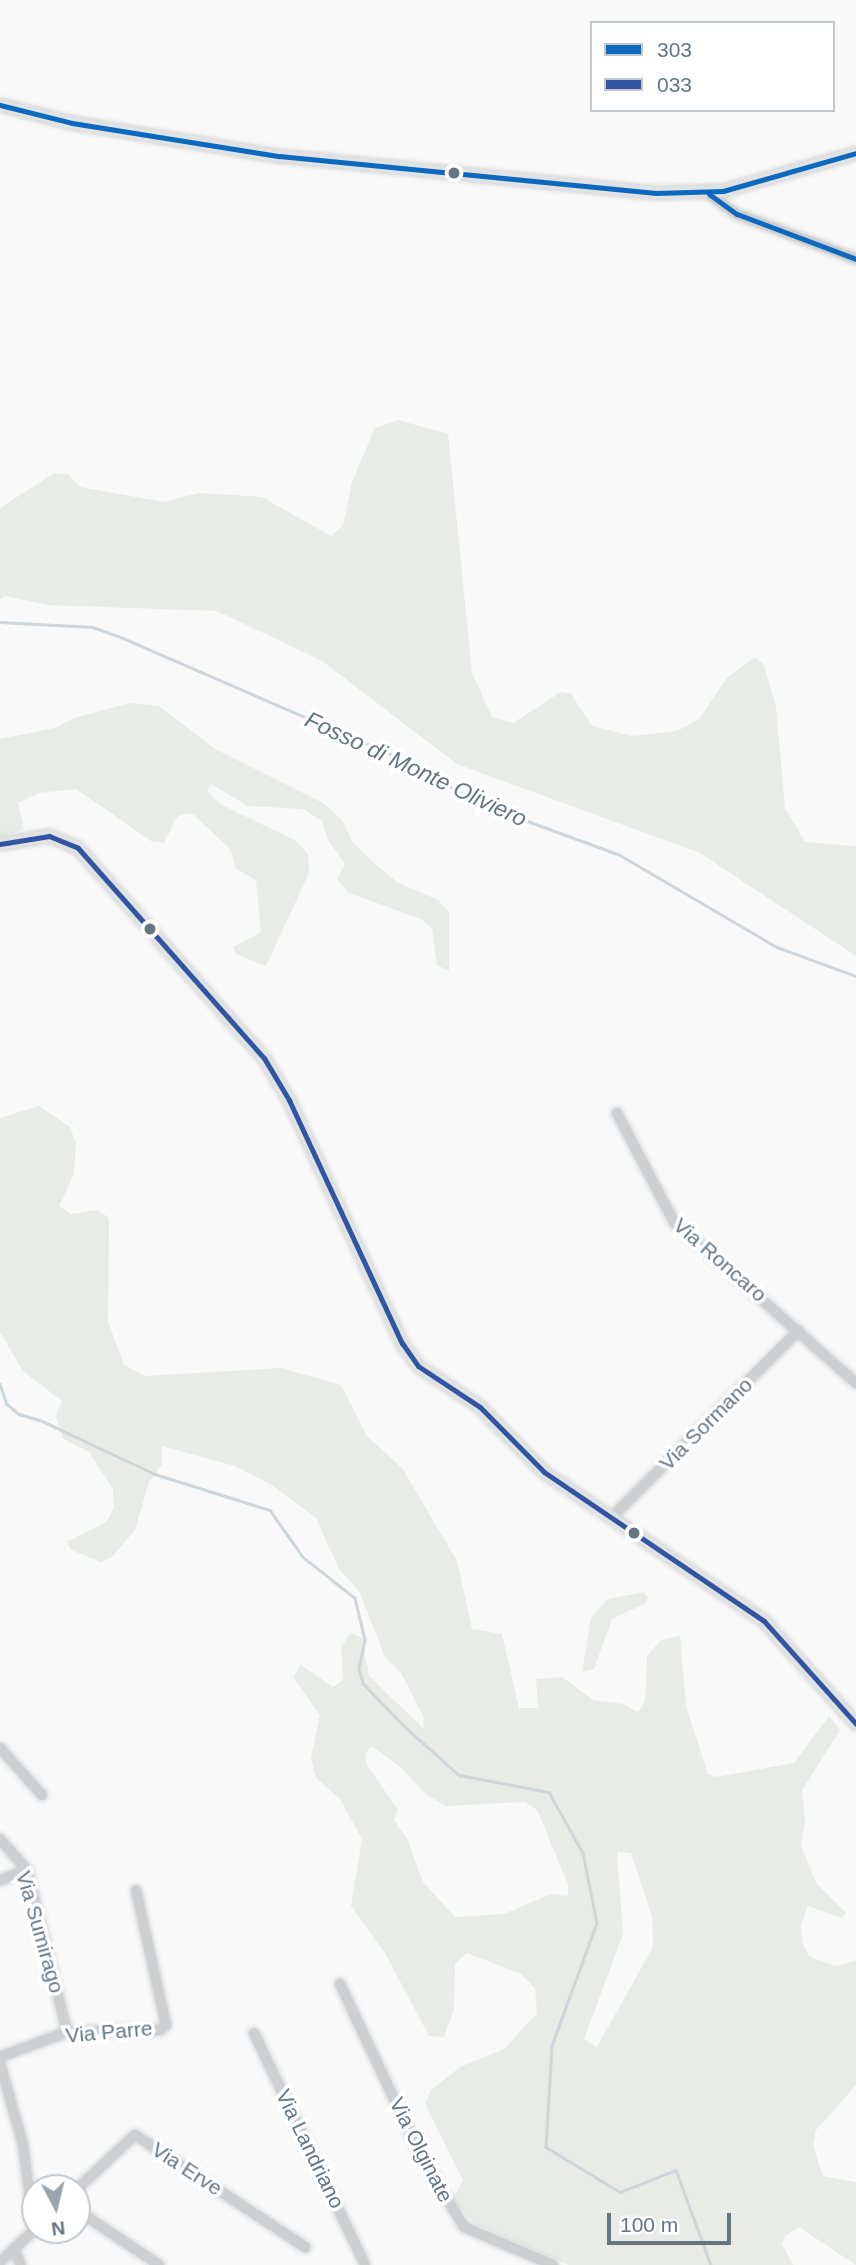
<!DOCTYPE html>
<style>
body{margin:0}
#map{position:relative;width:856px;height:2265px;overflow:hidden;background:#f9f9f9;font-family:Helvetica,sans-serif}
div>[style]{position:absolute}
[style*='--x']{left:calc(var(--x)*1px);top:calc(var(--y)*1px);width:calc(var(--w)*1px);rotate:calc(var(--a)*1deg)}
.green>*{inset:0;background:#e8ebe6}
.stream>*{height:2.5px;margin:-1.25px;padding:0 1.25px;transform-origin:1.25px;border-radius:1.25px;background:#ced6d9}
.roads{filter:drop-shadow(0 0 2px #d5d6d7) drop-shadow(0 0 2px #d5d6d7)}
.street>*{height:10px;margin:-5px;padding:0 5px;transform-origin:5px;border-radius:5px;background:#cecfd0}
.secondary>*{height:12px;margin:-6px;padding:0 6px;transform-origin:6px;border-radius:6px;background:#e1e2e2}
.bus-1>*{height:5px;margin:-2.5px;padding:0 2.5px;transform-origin:2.5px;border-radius:2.5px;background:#0c69bf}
.bus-2>*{height:5px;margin:-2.5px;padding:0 2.5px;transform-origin:2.5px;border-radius:2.5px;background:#3155a3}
.dots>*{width:19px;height:19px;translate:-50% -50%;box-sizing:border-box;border:4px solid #fff;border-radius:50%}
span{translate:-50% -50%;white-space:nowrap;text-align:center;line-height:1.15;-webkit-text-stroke:7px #fff;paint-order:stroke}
.street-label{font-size:21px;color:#657683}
.water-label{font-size:23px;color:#60757c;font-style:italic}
.legend{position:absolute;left:590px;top:21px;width:245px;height:91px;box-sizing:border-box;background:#fff;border:2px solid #c1c8cd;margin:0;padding:9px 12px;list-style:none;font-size:21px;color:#657683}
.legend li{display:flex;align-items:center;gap:14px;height:35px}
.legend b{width:35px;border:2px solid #c1c8cd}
.north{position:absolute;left:21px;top:2174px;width:70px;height:70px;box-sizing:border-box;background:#fff;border:2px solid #c1c8cd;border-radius:50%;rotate:173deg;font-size:19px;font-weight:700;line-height:28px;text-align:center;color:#657683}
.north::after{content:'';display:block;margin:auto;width:24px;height:32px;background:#99a4ac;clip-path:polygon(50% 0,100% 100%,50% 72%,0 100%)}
.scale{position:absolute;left:607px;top:2213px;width:124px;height:32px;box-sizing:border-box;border:4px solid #657683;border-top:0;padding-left:9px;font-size:21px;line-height:24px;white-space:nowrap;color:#657683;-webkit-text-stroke:5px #fff;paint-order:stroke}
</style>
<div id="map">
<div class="green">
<i style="clip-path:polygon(398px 420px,448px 434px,472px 673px,492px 717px,513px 723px,561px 692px,571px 694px,592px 726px,632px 736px,677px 731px,698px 720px,728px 677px,755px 657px,764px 665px,776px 707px,785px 808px,805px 842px,856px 846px,856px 956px,700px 853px,457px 764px,322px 661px,217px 611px,48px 605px,5px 596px,0 599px,0 508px,54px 473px,69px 475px,80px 487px,164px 502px,199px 493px,262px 497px,331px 536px,343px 526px,352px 482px,375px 428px)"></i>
<i style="clip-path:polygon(130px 703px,159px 706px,215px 749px,323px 803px,342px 820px,353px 843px,380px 868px,397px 882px,438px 900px,449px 912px,449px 971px,437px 965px,432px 928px,421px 919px,349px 893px,337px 879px,345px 864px,328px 840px,322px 821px,303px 809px,248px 806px,211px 784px,207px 791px,220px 804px,296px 841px,308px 854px,309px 873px,266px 966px,236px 954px,233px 947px,261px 932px,256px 880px,236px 869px,231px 850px,194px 815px,186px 813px,177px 817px,164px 843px,151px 841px,76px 789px,39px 793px,18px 803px,24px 829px,0 838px,0 739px,55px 728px,74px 718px)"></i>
<i style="clip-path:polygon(evenodd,39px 1106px,70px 1127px,76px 1144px,74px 1174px,59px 1206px,71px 1214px,98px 1210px,109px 1218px,108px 1322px,124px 1365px,145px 1376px,281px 1368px,341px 1385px,367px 1436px,402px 1468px,457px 1561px,472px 1629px,502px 1634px,519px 1708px,538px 1708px,536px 1679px,562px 1677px,593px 1700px,623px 1704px,638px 1712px,645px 1701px,647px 1656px,661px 1640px,680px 1636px,686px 1707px,708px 1774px,716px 1777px,794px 1763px,829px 1716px,840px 1730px,802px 1790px,805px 1820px,801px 1846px,816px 1883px,846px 1913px,842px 1918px,808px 1906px,801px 1925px,803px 1945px,809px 1956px,834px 1966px,856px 1961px,856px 2085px,816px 2130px,813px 2145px,823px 2176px,856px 2182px,856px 2265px,799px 2227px,785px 2236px,782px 2244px,793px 2265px,569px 2265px,477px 2225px,452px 2201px,463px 2180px,425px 2103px,431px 2090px,460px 2067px,504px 2049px,537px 2013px,535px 1988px,521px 1974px,467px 1953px,455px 1964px,454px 2009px,444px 2037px,429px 2036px,385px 1953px,351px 1906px,362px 1839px,340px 1799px,316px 1778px,311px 1758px,320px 1715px,293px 1677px,301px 1665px,333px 1687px,343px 1680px,341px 1648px,350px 1633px,362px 1638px,369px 1676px,423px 1728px,424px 1717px,401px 1673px,385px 1657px,359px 1591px,339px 1569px,316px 1518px,273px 1486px,235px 1466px,162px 1446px,162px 1464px,149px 1482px,135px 1530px,112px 1557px,101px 1562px,71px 1550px,67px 1542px,107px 1521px,114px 1508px,113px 1489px,89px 1452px,63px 1439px,56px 1416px,62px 1401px,23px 1371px,0 1332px,0 1118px,39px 1106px,371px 1746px,397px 1764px,428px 1796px,446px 1806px,525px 1802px,537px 1810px,568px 1884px,568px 1896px,551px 1894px,504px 1914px,455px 1917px,423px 1882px,407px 1839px,394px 1820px,398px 1810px,367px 1765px,365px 1754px,371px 1746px,39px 1106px,617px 1852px,631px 1853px,652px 1916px,653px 1947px,597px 2047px,584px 2039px,623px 1934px,617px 1852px)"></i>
<i style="clip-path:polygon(644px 1592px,648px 1597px,646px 1603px,612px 1619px,594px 1669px,582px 1672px,591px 1618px,608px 1599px)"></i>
</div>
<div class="stream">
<i style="--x:0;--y:622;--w:93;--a:3.1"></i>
<i style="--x:93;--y:627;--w:27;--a:20"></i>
<i style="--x:118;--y:636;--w:304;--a:23.4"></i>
<i style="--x:397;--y:757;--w:96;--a:29.2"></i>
<i style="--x:481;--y:804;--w:148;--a:20.1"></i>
<i style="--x:620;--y:855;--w:182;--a:30.4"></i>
<i style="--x:777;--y:947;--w:84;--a:20.2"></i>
<i style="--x:0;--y:1384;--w:21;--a:71"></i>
<i style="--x:7;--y:1404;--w:16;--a:40"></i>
<i style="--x:19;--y:1414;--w:22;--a:16"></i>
<i style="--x:40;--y:1420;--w:127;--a:25.2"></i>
<i style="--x:155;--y:1474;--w:121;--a:17.4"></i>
<i style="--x:270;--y:1510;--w:57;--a:54.9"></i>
<i style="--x:303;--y:1557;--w:66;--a:38.3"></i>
<i style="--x:355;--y:1598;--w:43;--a:76.6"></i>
<i style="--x:365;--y:1640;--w:30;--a:102"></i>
<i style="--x:359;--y:1669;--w:15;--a:74"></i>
<i style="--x:363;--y:1683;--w:59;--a:46.4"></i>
<i style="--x:404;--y:1726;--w:74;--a:41.7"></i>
<i style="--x:459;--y:1775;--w:92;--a:10.7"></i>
<i style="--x:549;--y:1792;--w:70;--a:60.9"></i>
<i style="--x:583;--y:1853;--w:71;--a:78.7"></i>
<i style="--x:597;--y:1923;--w:131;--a:110.1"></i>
<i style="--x:552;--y:2046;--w:101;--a:93.4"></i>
<i style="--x:546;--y:2147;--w:87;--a:31.3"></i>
<i style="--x:620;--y:2192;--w:60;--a:-21.4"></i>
<i style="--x:676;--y:2170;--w:101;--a:69.8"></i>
</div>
<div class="roads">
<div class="street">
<i style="--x:709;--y:194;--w:34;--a:36"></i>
<i style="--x:737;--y:214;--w:127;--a:20.7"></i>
<i style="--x:617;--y:1113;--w:123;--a:62.4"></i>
<i style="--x:674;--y:1222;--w:243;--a:41.5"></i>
<i style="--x:612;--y:1517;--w:264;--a:-45"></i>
<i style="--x:0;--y:1748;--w:63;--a:48.2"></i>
<i style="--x:0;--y:1839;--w:41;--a:48.9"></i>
<i style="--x:27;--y:1870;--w:167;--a:76.1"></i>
<i style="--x:0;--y:1880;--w:29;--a:-20"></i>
<i style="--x:340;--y:1984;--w:190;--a:64.8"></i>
<i style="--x:421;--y:2156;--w:83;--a:58.8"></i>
<i style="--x:464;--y:2227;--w:97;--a:23.1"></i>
<i style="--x:254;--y:2033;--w:257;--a:64.4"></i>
<i style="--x:0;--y:2057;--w:72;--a:-20.5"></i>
<i style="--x:67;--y:2032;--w:93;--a:-1.2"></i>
<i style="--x:160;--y:2030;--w:8;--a:-40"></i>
<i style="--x:166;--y:2025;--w:138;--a:-102.5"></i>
<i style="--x:0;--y:2063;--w:85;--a:74.3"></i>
<i style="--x:23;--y:2145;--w:86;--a:82.6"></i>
<i style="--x:77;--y:2189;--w:79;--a:-43"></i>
<i style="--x:135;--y:2135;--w:204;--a:33.4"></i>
<i style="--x:77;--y:2210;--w:99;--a:33.9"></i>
<i style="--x:14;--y:2249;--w:17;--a:66"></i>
<i style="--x:0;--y:2262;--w:48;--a:-43.3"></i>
</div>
<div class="secondary">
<i style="--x:0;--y:105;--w:74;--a:14"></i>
<i style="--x:72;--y:123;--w:210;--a:9.1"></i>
<i style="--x:279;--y:156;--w:379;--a:5.6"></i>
<i style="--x:656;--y:193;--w:67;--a:-1.7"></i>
<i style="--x:723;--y:191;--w:138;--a:-15.9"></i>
<i style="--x:0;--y:844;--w:50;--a:-9.3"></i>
<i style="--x:49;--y:836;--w:31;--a:22"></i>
<i style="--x:78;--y:848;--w:281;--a:48.5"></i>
<i style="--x:264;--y:1058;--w:49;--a:59.2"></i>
<i style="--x:289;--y:1100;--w:268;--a:65.1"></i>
<i style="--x:402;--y:1343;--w:28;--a:55"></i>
<i style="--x:418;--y:1366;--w:74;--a:33.5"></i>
<i style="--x:480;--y:1407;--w:91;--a:45.4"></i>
<i style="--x:544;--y:1472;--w:266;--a:34.1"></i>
<i style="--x:764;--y:1621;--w:138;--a:48.2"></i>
</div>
</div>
<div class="bus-1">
<i style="--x:0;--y:105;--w:74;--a:14"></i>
<i style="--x:72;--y:123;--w:210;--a:9.1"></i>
<i style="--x:279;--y:156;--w:379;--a:5.6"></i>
<i style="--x:656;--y:193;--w:67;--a:-1.7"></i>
<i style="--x:723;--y:191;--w:138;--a:-15.9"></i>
<i style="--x:709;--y:194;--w:34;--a:36"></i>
<i style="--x:737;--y:214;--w:127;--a:20.7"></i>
</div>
<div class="bus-2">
<i style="--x:0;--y:844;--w:50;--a:-9.3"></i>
<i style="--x:49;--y:836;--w:31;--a:22"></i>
<i style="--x:78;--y:848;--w:281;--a:48.5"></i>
<i style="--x:264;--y:1058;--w:49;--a:59.2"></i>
<i style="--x:289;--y:1100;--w:268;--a:65.1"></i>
<i style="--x:402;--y:1343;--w:28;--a:55"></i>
<i style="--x:418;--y:1366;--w:74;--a:33.5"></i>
<i style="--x:480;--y:1407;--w:91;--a:45.4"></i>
<i style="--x:544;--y:1472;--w:266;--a:34.1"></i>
<i style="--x:764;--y:1621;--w:138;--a:48.2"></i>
</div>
<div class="dots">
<i style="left:454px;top:173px;background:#657683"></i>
<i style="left:150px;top:929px;background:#657683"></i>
<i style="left:634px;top:1533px;background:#657683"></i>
</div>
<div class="street-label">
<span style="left:720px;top:1260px;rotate:41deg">Via Roncaro</span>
<span style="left:706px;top:1424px;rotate:-45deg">Via Sormano</span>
<span style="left:40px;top:1932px;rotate:74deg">Via Sumirago</span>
<span style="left:109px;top:2032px;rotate:-5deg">Via Parre</span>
<span style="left:310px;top:2149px;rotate:64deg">Via Landriano</span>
<span style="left:421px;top:2150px;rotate:63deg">Via Olginate</span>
<span style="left:187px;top:2169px;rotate:33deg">Via Erve</span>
</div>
<div class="water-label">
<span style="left:416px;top:769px;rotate:25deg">Fosso di Monte Oliviero</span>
</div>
<ul class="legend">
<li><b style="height:9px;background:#0c69bf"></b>303</li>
<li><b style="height:9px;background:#3155a3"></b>033</li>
</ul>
<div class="north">N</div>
<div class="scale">100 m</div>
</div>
